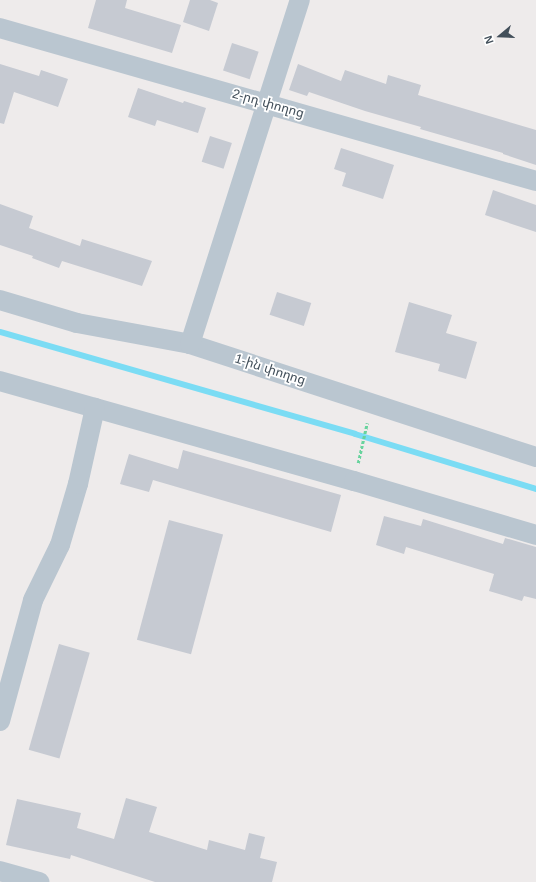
<!DOCTYPE html>
<meta charset="utf-8">
<style>
body{margin:0}
#map{position:relative;width:536px;height:882px;overflow:hidden;background:#eeebeb;font-family:Helvetica,"Noto Sans Armenian",sans-serif}
div>[style]{position:absolute}
[style*='--x']{left:calc(var(--x)*1px);top:calc(var(--y)*1px);width:calc(var(--w)*1px);rotate:calc(var(--a)*1deg)}
.stream>*{height:6px;margin:-3px;padding:0 3px;transform-origin:3px;border-radius:3px;background:#7bdcf4}
.building>*{inset:0;background:#c6cad2;transform-origin:0 0}
.path>*{height:2.5px;margin-top:-1.25px;transform-origin:0;background:repeating-linear-gradient(90deg,#68d39d 0 3px,transparent 0 5px)}
.minor>*{height:20px;margin:-10px;padding:0 10px;transform-origin:10px;border-radius:10px;background:#bac6d0}
span{translate:-50% -50%;white-space:nowrap;text-align:center;line-height:1.15;-webkit-text-stroke:3.5px #fff;paint-order:stroke}
.street-label{font-size:13px;color:#424f5a}
.north{position:absolute;left:480px;top:16px;width:40px;height:40px;-webkit-text-stroke:3px #fff;paint-order:stroke;rotate:251deg;font-size:11px;font-weight:700;line-height:16px;text-align:center;color:#424f5a}
.north::after{content:'';display:block;margin:auto;width:14px;height:18px;background:#424f5a;clip-path:polygon(50% 0,100% 100%,50% 72%,0 100%)}
</style>
<div id="map">
<div class="stream">
<i style="--x:0;--y:332;--w:369;--a:16"></i>
<i style="--x:355;--y:434;--w:189;--a:16.9"></i>
</div>
<div class="building">
<i style="clip-path:polygon(96px 0,127px 0,125px 8px,181px 25px,172px 53px,88px 28px)"></i>
<i style="clip-path:polygon(190px 0,210px 0,218px 3px,209px 31px,183px 22px)"></i>
<i style="left:232px;top:43px;width:28px;height:29px;rotate:18deg"></i>
<i style="clip-path:polygon(0 64px,39px 76px,41px 70px,68px 79px,58px 107px,14px 92px,4px 124px,0 123px)"></i>
<i style="clip-path:polygon(298px 64px,341px 81px,345px 70px,386px 84px,388px 75px,421px 85px,418px 95px,536px 130px,536px 165px,503px 154px,503px 153px,420px 129px,421px 127px,365px 111px,309px 92px,307px 96px,289px 90px)"></i>
<i style="clip-path:polygon(138px 88px,183px 103px,184px 101px,206px 108px,198px 133px,157px 120px,155px 126px,128px 117px)"></i>
<i style="left:210px;top:136px;width:23px;height:27px;rotate:18deg"></i>
<i style="clip-path:polygon(341px 148px,394px 165px,383px 199px,342px 186px,346px 173px,334px 169px)"></i>
<i style="clip-path:polygon(493px 190px,536px 205px,536px 232px,485px 215px)"></i>
<i style="clip-path:polygon(0 204px,33px 216px,29px 228px,80px 246px,82px 239px,152px 261px,142px 286px,62px 261px,59px 268px,32px 258px,33px 256px,0 245px)"></i>
<i style="left:277px;top:292px;width:36px;height:24px;rotate:18deg"></i>
<i style="clip-path:polygon(409px 302px,452px 315px,446px 333px,477px 342px,466px 379px,438px 371px,440px 364px,395px 352px)"></i>
<i style="clip-path:polygon(183px 450px,341px 495px,331px 532px,153px 480px,149px 492px,120px 484px,129px 454px,178px 469px)"></i>
<i style="clip-path:polygon(384px 516px,421px 526px,423px 519px,503px 544px,505px 538px,536px 547px,536px 599px,524px 596px,522px 601px,489px 591px,494px 574px,406px 547px,404px 554px,376px 545px)"></i>
<i style="left:169px;top:520px;width:56px;height:124px;rotate:15deg"></i>
<i style="left:59px;top:644px;width:32px;height:110px;rotate:16deg"></i>
<i style="clip-path:polygon(126px 798px,157px 807px,149px 832px,207px 850px,209px 840px,245px 850px,249px 833px,265px 837px,260px 858px,277px 862px,272px 882px,155px 882px,71px 855px,70px 859px,6px 845px,17px 799px,81px 813px,77px 828px,114px 839px)"></i>
</div>
<div class="path">
<i style="--x:358;--y:463;--w:41;--a:-77.3"></i>
</div>
<div class="minor">
<i style="--x:0;--y:28;--w:557;--a:15.93"></i>
<i style="--x:0;--y:300;--w:80;--a:16.6"></i>
<i style="--x:77;--y:323;--w:115;--a:10.5"></i>
<i style="--x:190;--y:344;--w:364;--a:18.1"></i>
<i style="--x:190;--y:344;--w:361;--a:-72.3"></i>
<i style="--x:0;--y:381;--w:368;--a:15.8"></i>
<i style="--x:354;--y:481;--w:190;--a:16.5"></i>
<i style="--x:0;--y:721;--w:125;--a:-74.7"></i>
<i style="--x:33;--y:600;--w:61;--a:-63.9"></i>
<i style="--x:60;--y:545;--w:64;--a:-73.6"></i>
<i style="--x:78;--y:484;--w:78;--a:-77.4"></i>
<i style="--x:0;--y:871;--w:41;--a:15.8"></i>
</div>
<div class="street-label">
<span style="left:268px;top:104px;rotate:16deg">2-րդ փողոց</span>
<span style="left:270px;top:370px;rotate:18deg">1-ին փողոց</span>
</div>
<div class="north">N</div>
</div>
